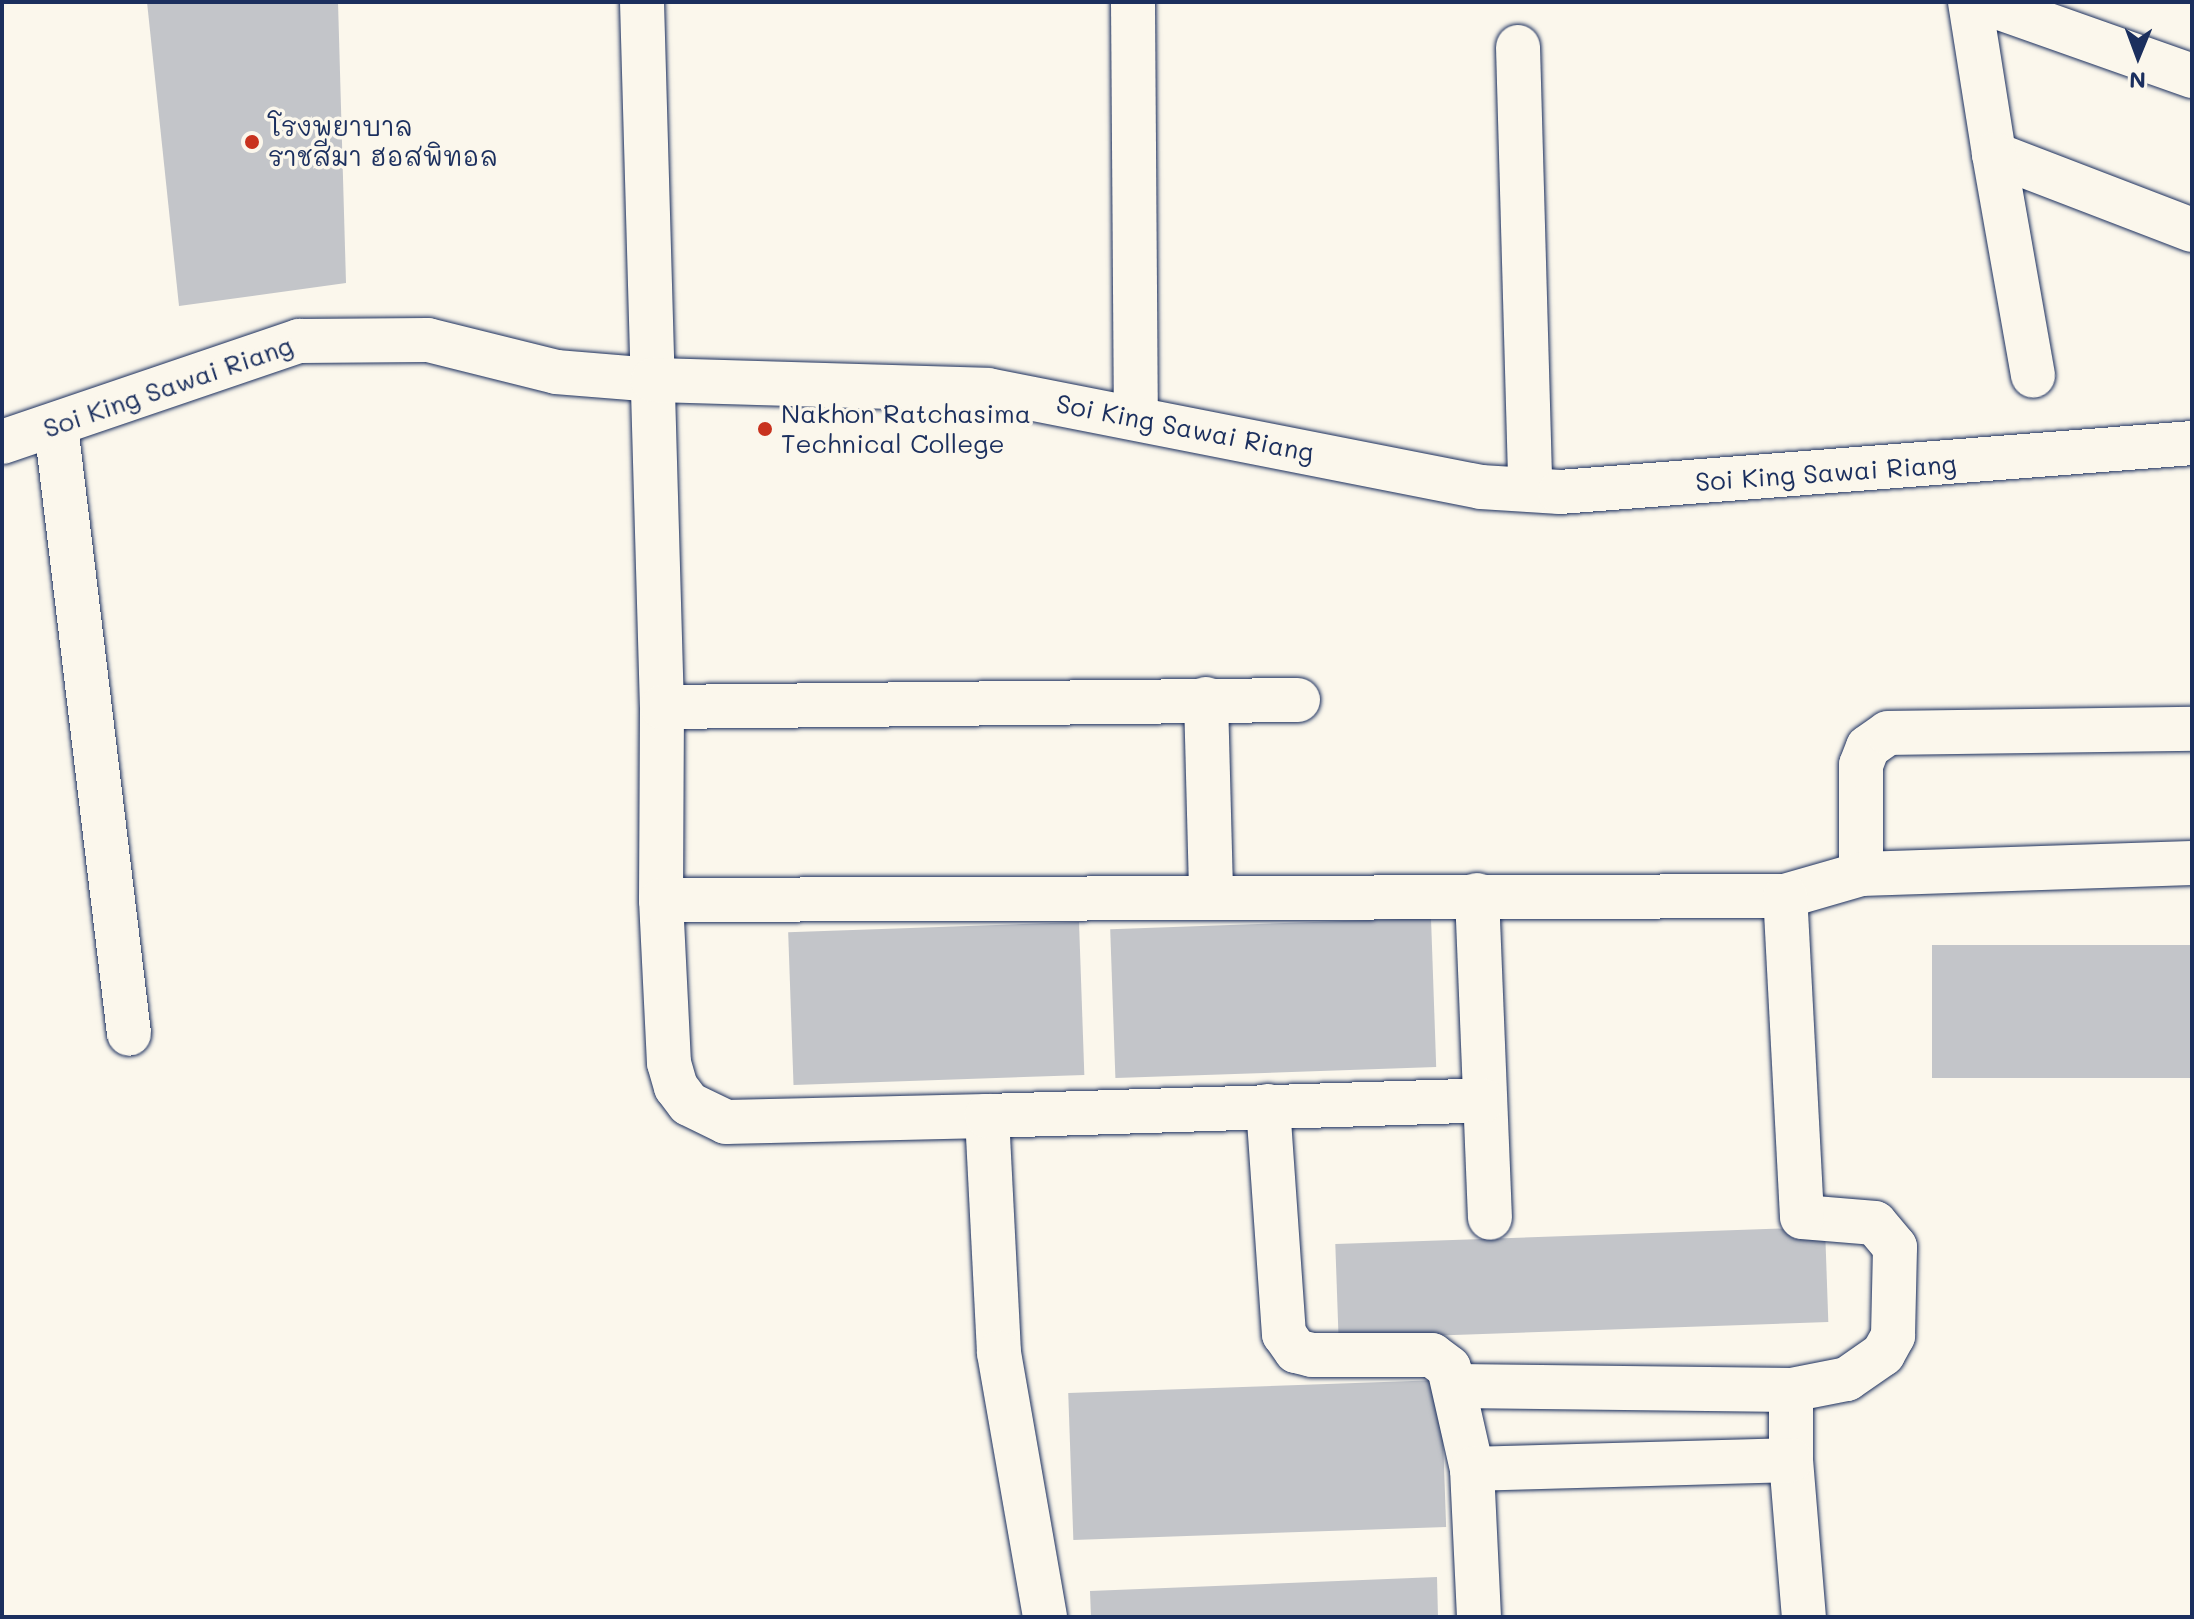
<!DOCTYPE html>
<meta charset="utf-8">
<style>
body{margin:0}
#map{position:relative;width:2194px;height:1619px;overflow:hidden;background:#fbf7ec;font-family:Mali,"Playpen Sans Thai",sans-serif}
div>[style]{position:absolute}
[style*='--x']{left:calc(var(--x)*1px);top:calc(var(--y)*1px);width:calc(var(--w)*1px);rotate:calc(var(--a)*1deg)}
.building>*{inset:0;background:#c3c5c9;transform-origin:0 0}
.roads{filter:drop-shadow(0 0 2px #1b2f5e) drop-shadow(0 0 2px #1b2f5e)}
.minor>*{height:44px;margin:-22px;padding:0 22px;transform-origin:22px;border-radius:22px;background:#fbf7ec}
.dots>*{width:22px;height:22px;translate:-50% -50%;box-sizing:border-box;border:4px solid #fbf7ec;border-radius:50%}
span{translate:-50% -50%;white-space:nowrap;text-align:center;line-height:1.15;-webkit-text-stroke:7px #fbf7ec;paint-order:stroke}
.poi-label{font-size:26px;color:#1b2f5e}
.left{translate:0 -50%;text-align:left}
.street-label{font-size:26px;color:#1b2f5e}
.frame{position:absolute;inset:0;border:4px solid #1b2f5e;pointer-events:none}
.north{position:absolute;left:2098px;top:16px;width:80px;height:80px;-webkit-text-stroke:6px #fbf7ec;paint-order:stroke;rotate:181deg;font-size:22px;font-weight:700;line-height:32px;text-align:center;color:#1b2f5e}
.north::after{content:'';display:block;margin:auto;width:28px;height:36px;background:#1b2f5e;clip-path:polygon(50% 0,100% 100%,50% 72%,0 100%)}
</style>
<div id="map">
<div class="building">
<i style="clip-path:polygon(147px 2px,338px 2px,346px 283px,179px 306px)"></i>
<i style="left:1431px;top:918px;width:149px;height:321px;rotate:88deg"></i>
<i style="left:1079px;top:922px;width:153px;height:291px;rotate:88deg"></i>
<i style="left:2192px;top:945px;width:133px;height:260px;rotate:90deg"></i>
<i style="left:1825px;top:1227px;width:95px;height:490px;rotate:88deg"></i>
<i style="left:1441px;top:1380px;width:147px;height:373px;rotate:88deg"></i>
<i style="clip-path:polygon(1437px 1577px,1438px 1617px,1091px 1617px,1090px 1591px)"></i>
</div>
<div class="roads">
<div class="minor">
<i style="--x:642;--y:2;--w:705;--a:88.38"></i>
<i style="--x:662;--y:707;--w:193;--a:90.3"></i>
<i style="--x:661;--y:900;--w:163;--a:87.2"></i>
<i style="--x:669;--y:1063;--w:25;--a:74"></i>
<i style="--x:676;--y:1087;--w:21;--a:53"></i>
<i style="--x:689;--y:1104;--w:41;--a:25.9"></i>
<i style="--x:726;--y:1122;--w:261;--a:-1.3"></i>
<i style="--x:987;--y:1116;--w:237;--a:87.1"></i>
<i style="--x:999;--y:1353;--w:268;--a:80.1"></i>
<i style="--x:1133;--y:2;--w:415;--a:89.6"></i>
<i style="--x:1970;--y:2;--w:154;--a:81"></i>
<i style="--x:1994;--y:154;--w:212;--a:21"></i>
<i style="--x:1983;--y:2;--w:222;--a:19.5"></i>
<i style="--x:1518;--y:47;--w:443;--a:88.4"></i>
<i style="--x:1994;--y:154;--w:225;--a:80"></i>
<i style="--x:56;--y:426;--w:612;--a:83.15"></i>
<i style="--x:2;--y:442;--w:314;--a:-18.8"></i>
<i style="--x:299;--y:341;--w:129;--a:-0.4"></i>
<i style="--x:428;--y:340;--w:132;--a:14"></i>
<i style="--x:556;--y:372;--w:97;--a:4.7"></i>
<i style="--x:653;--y:380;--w:335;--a:1.7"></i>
<i style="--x:988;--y:390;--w:502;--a:11.13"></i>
<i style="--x:1481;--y:487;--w:79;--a:3.6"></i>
<i style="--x:1560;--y:492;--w:634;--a:-4.43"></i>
<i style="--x:1206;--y:699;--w:196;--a:88.5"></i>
<i style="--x:662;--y:707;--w:636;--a:-0.63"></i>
<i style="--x:1861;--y:874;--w:109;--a:-90"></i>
<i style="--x:1861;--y:765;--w:19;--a:-69"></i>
<i style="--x:1868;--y:747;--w:24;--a:-35"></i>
<i style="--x:1888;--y:733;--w:304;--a:-0.8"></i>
<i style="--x:1477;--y:895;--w:323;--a:87.7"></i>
<i style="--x:661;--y:900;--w:1124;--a:-0.2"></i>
<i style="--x:1785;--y:896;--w:79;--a:-16.1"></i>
<i style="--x:1861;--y:874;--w:331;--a:-1.9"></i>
<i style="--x:1268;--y:1106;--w:229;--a:86"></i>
<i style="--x:1284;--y:1334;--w:21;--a:55"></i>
<i style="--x:1296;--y:1351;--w:16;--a:14"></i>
<i style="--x:1312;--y:1355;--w:120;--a:0"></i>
<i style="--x:1432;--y:1355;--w:21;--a:37"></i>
<i style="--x:1449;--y:1368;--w:104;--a:77.2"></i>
<i style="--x:1472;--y:1469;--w:148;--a:87.3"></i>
<i style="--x:987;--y:1116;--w:496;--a:-1.8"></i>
<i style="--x:1457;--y:1386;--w:334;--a:0.7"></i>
<i style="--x:1791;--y:1390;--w:57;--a:-11.1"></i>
<i style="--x:1847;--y:1379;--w:44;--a:-34.8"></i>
<i style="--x:1883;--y:1354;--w:21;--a:-61"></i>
<i style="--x:1893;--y:1336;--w:89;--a:-88.7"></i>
<i style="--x:1895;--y:1247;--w:31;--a:-130"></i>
<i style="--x:1875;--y:1223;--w:73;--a:-175.3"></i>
<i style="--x:1802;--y:1217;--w:321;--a:-93"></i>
<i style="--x:1791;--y:1390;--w:70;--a:90"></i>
<i style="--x:1791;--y:1460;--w:158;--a:85.3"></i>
<i style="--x:1472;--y:1469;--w:319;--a:-1.6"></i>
</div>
</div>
<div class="dots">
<i style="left:252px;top:142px;background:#c8321e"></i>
<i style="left:765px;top:429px;background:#c8321e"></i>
</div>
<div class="poi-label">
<span class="left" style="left:268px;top:142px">โรงพยาบาล<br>ราชสีมา ฮอสพิทอล</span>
<span class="left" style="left:781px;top:429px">Nakhon Ratchasima<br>Technical College</span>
</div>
<div class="street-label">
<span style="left:168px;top:387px;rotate:-19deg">Soi King Sawai Riang</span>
<span style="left:1185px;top:428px;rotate:11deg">Soi King Sawai Riang</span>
<span style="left:1826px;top:473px;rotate:-4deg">Soi King Sawai Riang</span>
</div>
<div class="frame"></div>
<div class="north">N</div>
</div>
